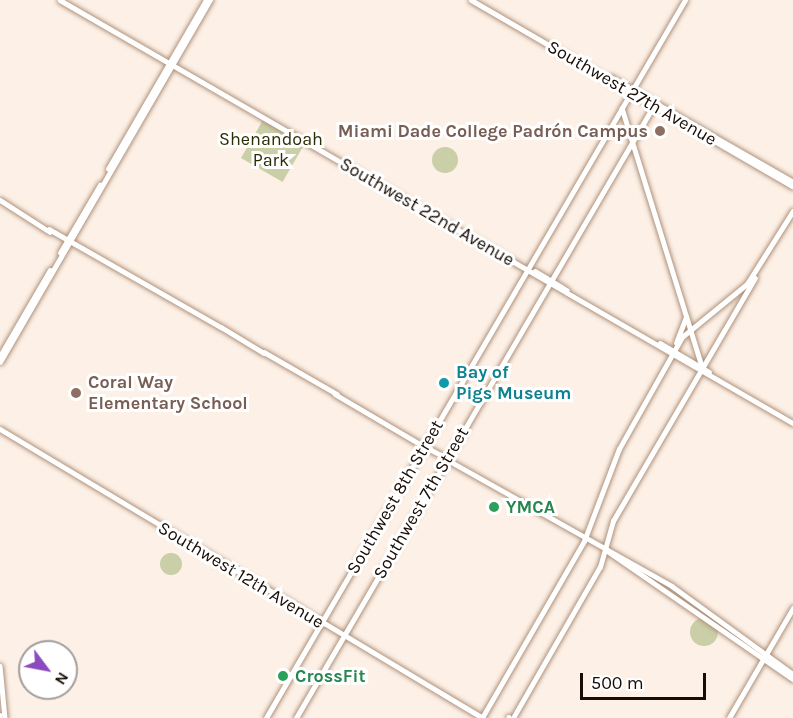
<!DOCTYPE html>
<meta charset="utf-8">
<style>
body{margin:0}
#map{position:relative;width:793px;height:718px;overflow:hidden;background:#fdf0e6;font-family:Karla,sans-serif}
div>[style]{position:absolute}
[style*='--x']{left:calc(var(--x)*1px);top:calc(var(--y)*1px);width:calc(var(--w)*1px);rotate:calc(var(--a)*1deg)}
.green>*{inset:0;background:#cacfa8;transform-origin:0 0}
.round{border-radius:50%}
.roads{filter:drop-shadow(0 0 2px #af927c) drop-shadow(0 0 2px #af927c)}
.major>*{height:4.5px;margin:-2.25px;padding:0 2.25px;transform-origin:2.25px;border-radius:2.25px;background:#fff}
.highway>*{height:5px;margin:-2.5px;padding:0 2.5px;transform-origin:2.5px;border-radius:2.5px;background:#fff}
.dots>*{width:16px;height:16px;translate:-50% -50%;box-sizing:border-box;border:3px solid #fff;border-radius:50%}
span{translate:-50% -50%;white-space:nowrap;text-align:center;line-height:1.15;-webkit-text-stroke:6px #fff;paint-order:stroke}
.street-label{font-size:18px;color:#180d06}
.education-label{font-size:18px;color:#785e54;font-weight:700}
.right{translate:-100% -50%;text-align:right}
.left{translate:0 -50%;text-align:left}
.park-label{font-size:18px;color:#2b2d04}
.culture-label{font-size:18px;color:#0d838f;font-weight:700}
.leisure-label{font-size:18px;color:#27864d;font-weight:700}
.north{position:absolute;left:18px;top:640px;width:60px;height:60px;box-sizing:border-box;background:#fff;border:2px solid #a39e9b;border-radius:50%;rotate:122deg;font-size:16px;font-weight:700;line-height:24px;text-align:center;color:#180d06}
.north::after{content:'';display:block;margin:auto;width:21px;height:27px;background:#8b4abf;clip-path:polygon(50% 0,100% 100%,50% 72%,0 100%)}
.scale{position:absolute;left:580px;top:673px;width:126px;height:27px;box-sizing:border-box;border:3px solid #180d06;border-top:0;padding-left:8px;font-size:18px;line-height:21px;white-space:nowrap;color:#180d06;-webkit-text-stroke:4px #fff;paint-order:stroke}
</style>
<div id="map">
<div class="green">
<i style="left:263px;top:120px;width:48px;height:44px;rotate:30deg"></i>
<i class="round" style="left:432px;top:147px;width:26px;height:26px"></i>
<i class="round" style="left:160px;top:553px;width:22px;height:22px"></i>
<i class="round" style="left:690px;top:618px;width:28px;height:28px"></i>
</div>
<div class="roads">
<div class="major">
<i style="--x:60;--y:0;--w:846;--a:29.99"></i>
<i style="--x:622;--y:108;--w:271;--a:72.8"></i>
<i style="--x:108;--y:169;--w:195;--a:-59.9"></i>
<i style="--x:0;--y:200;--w:59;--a:32.6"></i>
<i style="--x:49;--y:229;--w:198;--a:29.7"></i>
<i style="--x:60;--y:253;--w:79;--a:-59.5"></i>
<i style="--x:535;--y:271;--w:37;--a:31"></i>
<i style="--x:221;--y:327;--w:50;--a:31.2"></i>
<i style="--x:660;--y:343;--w:57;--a:30.6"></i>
<i style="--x:676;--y:343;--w:28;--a:-69"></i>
<i style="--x:264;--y:352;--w:84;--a:29.9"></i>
<i style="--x:0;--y:356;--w:99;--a:-59.8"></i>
<i style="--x:0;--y:362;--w:419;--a:-59.9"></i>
<i style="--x:335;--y:394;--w:104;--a:30.5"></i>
<i style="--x:0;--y:429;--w:563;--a:30.89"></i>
<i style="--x:424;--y:446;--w:27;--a:28"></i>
<i style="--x:446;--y:459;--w:259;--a:29.3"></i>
<i style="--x:672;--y:586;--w:150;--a:36"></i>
<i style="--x:606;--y:550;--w:227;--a:34.6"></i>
<i style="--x:0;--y:666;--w:52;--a:84.5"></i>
<i style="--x:0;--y:715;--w:3;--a:90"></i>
<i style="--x:509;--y:717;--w:1;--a:90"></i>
<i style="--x:266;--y:718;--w:831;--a:-59.73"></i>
<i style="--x:296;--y:718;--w:710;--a:-59.71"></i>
<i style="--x:482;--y:718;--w:204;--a:-60"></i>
<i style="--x:584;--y:541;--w:98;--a:-69.2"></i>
<i style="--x:619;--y:449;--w:129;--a:-60.6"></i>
<i style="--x:682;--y:337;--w:84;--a:-39.2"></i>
<i style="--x:747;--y:284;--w:86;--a:-57.8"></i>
<i style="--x:513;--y:718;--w:174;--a:-60.1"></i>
<i style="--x:600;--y:567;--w:48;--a:-74.2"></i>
<i style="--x:613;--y:521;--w:281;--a:-59.7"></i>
<i style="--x:729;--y:718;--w:127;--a:-59.8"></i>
</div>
<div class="highway">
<i style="--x:471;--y:0;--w:372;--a:30.1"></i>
<i style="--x:610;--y:77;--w:211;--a:29.8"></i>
</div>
</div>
<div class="dots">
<i style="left:660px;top:131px;background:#8d6e63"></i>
<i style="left:444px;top:383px;background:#0f9aa8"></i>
<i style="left:76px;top:393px;background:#8d6e63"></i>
<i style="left:494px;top:507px;background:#2e9e5b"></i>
<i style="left:283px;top:676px;background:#2e9e5b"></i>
</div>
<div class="street-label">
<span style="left:632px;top:93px;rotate:30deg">Southwest 27th Avenue</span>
<span style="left:427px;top:212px;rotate:30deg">Southwest 22nd Avenue</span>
<span style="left:395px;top:497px;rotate:-60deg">Southwest 8th Street</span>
<span style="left:421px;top:503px;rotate:-60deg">Southwest 7th Street</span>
<span style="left:241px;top:575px;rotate:31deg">Southwest 12th Avenue</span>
</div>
<div class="education-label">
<span class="right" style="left:648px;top:131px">Miami Dade College Padrón Campus</span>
<span class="left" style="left:88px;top:393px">Coral Way<br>Elementary School</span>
</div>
<div class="park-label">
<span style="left:271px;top:150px">Shenandoah<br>Park</span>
</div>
<div class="culture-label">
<span class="left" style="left:456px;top:383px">Bay of<br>Pigs Museum</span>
</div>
<div class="leisure-label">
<span class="left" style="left:506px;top:507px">YMCA</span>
<span class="left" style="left:295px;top:676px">CrossFit</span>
</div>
<div class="north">N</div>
<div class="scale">500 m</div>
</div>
